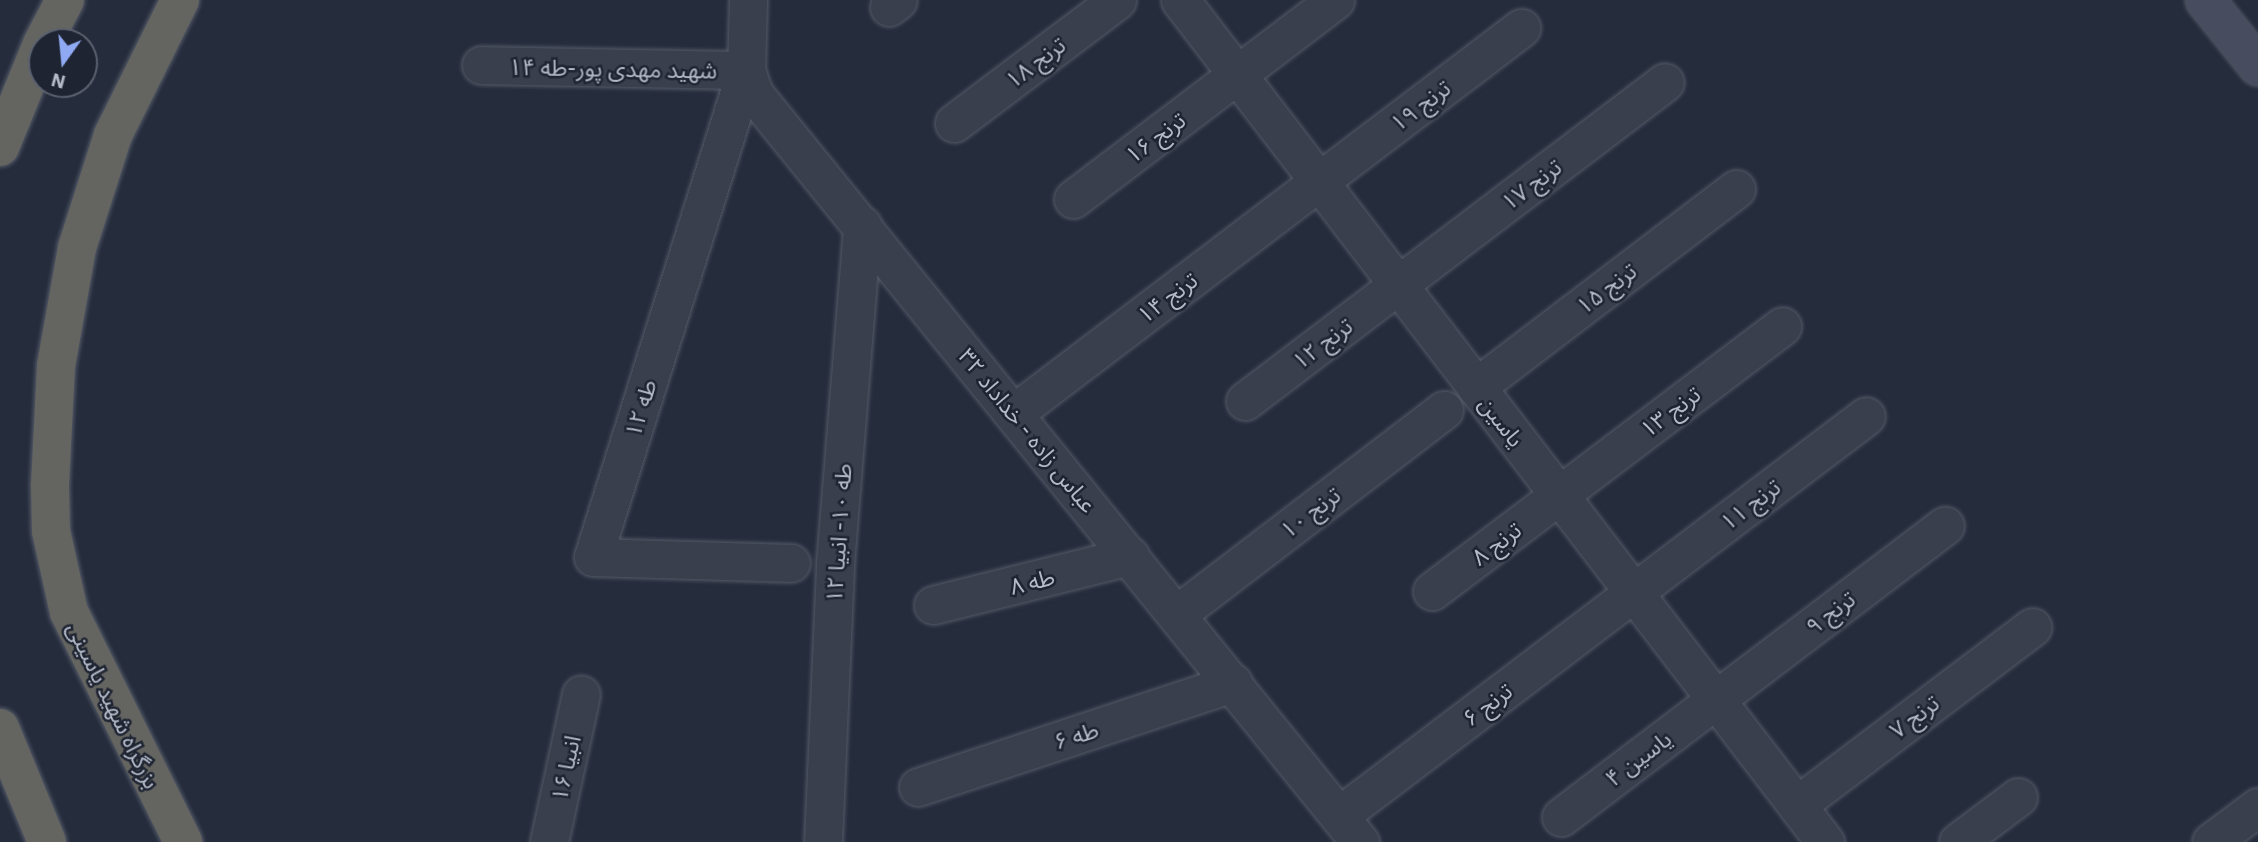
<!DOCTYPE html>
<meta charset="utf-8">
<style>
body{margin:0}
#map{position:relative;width:2258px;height:842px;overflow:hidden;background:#252c3c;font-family:"IBM Plex Sans","Noto Sans Arabic",sans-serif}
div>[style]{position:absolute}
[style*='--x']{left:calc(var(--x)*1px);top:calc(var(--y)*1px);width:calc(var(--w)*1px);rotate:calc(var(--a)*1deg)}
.roads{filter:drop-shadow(0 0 2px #545a67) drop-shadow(0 0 2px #545a67)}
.minor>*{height:37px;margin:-18.5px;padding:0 18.5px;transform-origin:18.5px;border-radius:18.5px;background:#393f4c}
.secondary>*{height:38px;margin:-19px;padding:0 19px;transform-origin:19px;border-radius:19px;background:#474d5f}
.trunk>*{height:38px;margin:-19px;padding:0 19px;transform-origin:19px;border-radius:19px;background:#646461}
span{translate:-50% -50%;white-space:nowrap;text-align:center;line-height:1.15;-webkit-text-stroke:5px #1e2431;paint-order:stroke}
.street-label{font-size:23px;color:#b5bac8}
.north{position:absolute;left:28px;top:28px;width:70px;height:70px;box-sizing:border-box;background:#1e2431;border:2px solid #5a606d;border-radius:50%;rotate:195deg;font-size:19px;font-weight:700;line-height:28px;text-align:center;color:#b5bac8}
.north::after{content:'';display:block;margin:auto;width:24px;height:32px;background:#8fa9f2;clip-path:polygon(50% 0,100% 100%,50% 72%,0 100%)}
</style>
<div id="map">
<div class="roads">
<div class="minor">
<i style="--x:748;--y:0;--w:70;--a:91.6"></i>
<i style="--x:746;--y:70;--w:25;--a:72"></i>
<i style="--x:754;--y:94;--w:963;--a:50.99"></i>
<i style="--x:1180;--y:0;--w:1061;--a:52.55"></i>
<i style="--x:889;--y:7;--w:11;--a:-38"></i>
<i style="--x:481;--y:65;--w:265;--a:1.1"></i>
<i style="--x:746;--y:70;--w:510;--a:107.44"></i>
<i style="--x:593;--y:557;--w:198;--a:1.7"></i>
<i style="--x:954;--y:123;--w:204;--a:-37"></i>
<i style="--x:1073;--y:199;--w:329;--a:-37.2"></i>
<i style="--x:1476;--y:387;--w:327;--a:-37.3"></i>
<i style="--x:1245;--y:401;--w:527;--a:-37.22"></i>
<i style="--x:1014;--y:413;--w:637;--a:-37.21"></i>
<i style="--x:1432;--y:591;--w:439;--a:-37.1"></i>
<i style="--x:933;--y:605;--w:203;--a:-14"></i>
<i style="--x:1177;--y:614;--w:336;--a:-37.4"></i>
<i style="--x:918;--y:787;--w:332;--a:-18.3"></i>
<i style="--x:1797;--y:805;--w:295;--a:-37.1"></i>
<i style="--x:1340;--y:815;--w:660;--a:-37.18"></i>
<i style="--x:1561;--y:817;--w:482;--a:-37.2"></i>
<i style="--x:549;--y:842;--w:151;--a:-77.8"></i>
<i style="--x:823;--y:842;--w:278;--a:-87.5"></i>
<i style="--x:835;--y:564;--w:340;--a:-85.4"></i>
<i style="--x:1958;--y:842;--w:75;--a:-36.9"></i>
<i style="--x:2211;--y:842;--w:59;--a:-36.7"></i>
</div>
<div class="secondary">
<i style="--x:2205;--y:0;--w:85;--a:51.2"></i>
</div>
<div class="trunk">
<i style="--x:180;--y:0;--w:151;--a:116.4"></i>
<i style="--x:113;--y:135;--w:119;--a:107.7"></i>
<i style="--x:77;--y:248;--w:120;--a:100.1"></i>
<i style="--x:56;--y:366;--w:119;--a:92.9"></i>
<i style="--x:50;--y:485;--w:46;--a:88.8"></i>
<i style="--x:51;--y:531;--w:83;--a:77.5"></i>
<i style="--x:69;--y:612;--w:257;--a:63.6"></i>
<i style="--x:43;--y:42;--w:47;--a:-62.4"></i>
<i style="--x:0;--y:147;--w:111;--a:-67.8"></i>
<i style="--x:0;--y:728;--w:123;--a:67.6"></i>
</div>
</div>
<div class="street-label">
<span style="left:1035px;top:62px;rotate:-37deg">ترنج ۱۸</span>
<span style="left:613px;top:68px;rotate:1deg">شهید مهدی پور-طه ۱۴</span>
<span style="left:1420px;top:105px;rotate:-37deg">ترنج ۱۹</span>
<span style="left:1155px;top:137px;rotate:-37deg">ترنج ۱۶</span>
<span style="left:1531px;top:184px;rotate:-37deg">ترنج ۱۷</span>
<span style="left:1606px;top:288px;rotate:-37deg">ترنج ۱۵</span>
<span style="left:1167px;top:297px;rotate:-37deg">ترنج ۱۴</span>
<span style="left:1322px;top:343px;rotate:-37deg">ترنج ۱۲</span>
<span style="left:640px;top:408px;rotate:-73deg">طه ۱۲</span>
<span style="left:1670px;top:411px;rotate:-37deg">ترنج ۱۳</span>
<span style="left:1502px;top:421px;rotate:52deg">یاسین</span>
<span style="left:1028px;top:430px;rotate:51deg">عباس زاده - خداداد ۳۲</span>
<span style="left:1750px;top:504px;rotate:-37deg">ترنج ۱۱</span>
<span style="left:1310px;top:512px;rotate:-37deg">ترنج ۱۰</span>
<span style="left:838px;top:533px;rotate:-86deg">طه ۱۰- انبیا ۱۲</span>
<span style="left:1496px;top:543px;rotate:-37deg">ترنج ۸</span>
<span style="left:1032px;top:581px;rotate:-14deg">طه ۸</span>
<span style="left:1830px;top:612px;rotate:-37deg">ترنج ۹</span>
<span style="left:1487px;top:704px;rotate:-37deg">ترنج ۶</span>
<span style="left:114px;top:705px;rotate:64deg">بزرگراه شهید یاسینی</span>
<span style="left:1914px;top:716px;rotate:-37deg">ترنج ۷</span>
<span style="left:1076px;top:735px;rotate:-18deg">طه ۶</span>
<span style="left:1638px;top:758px;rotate:-37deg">یاسین ۴</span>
<span style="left:565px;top:768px;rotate:-78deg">انبیا ۱۶</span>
</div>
<div class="north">N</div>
</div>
